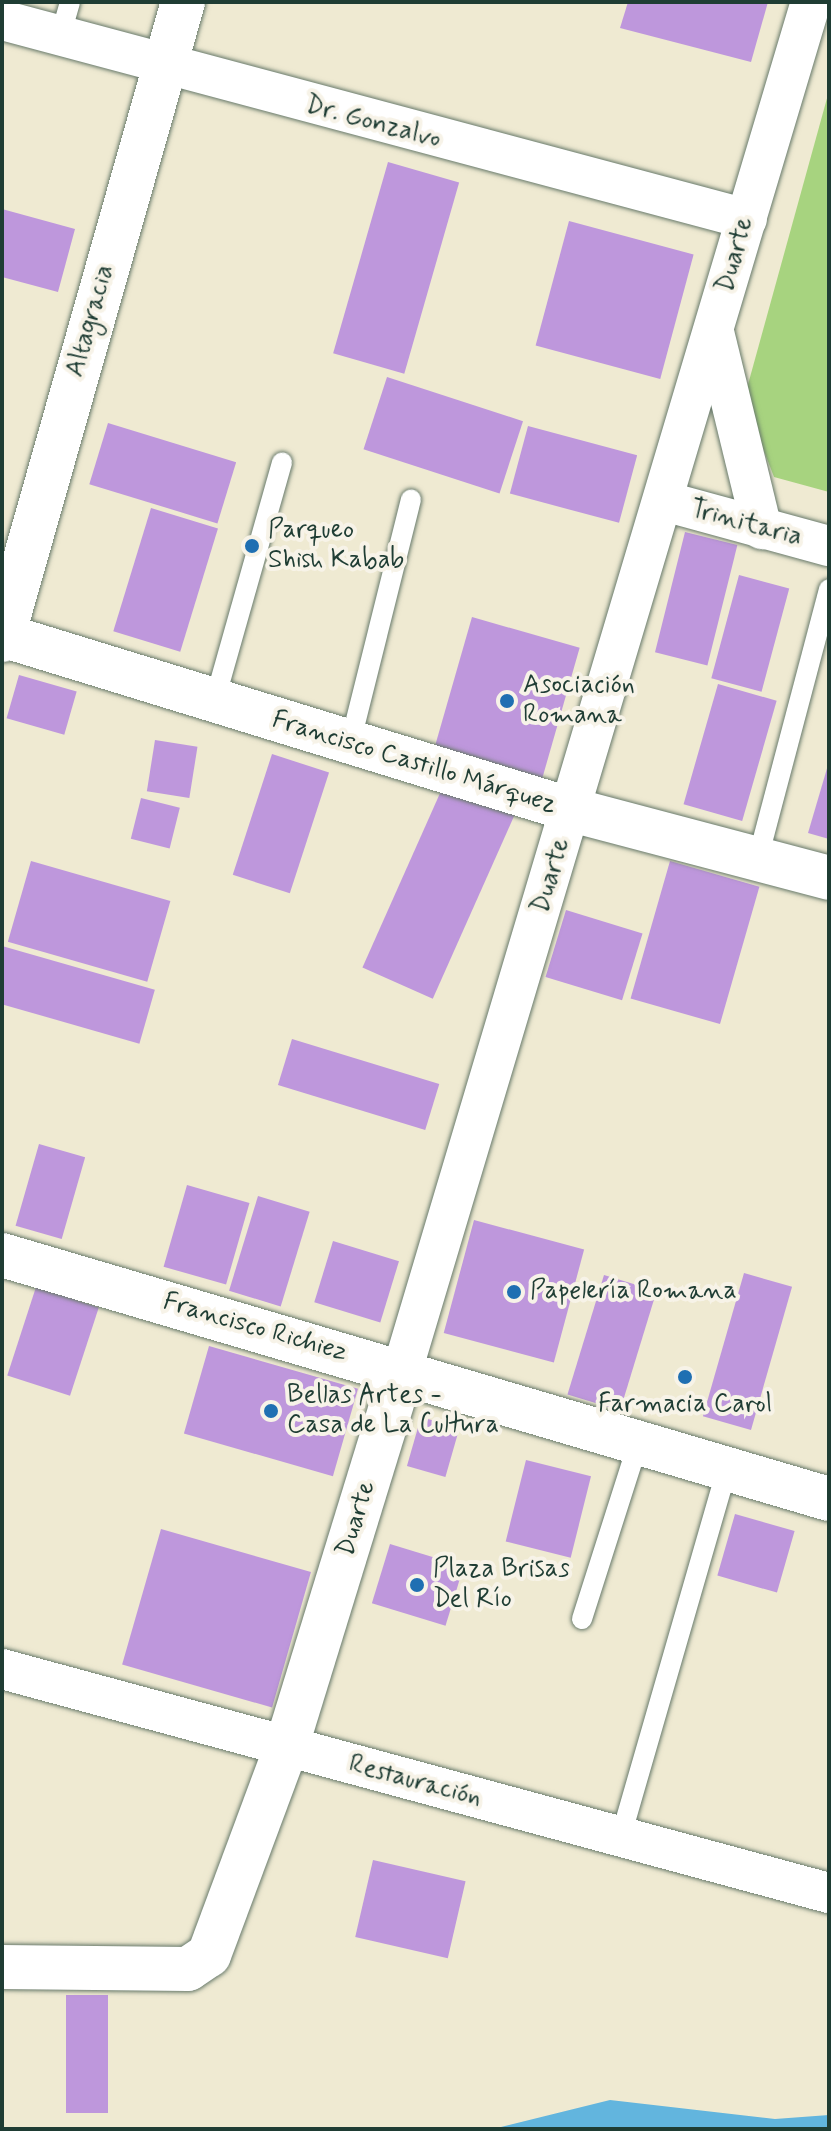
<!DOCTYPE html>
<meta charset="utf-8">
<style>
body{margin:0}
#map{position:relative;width:831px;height:2131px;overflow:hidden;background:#efead2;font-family:Mynerve,sans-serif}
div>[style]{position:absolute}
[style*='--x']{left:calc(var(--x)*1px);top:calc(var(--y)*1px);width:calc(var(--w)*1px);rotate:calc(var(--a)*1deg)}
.green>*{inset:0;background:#a7d37f}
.water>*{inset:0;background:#62b5de}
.building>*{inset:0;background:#be97dc;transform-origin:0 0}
.roads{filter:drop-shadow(0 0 2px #687a6b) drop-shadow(0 0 2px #687a6b)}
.service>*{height:20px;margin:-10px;padding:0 10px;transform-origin:10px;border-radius:10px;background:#fff}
.minor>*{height:40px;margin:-20px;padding:0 20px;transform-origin:20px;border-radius:20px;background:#fff}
.tertiary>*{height:44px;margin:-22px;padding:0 22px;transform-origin:22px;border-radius:22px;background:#fff}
.secondary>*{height:44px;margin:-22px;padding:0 22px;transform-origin:22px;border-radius:22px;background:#fff}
.dots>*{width:22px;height:22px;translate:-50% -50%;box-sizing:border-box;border:4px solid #f7f3e8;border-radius:50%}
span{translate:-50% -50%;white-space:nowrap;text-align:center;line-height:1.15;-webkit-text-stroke:8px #f7f3e8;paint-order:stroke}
.street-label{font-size:26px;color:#1f3d34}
.poi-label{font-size:26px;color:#1f3d34}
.left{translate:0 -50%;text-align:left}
.frame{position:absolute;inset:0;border:4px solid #1f3d34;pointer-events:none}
</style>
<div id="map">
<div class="green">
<i style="clip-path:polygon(829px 91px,829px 492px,774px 477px,744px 399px)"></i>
</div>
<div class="water">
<i style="clip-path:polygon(610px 2100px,775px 2119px,829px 2115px,829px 2129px,493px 2129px)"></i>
</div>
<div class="building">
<i style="clip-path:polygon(628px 2px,768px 2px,751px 62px,620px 28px)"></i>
<i style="left:388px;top:162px;width:74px;height:199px;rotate:16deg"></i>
<i style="clip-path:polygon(2px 209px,75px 229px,58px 292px,2px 277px)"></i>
<i style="left:569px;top:221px;width:129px;height:129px;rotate:15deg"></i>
<i style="left:387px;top:377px;width:143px;height:76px;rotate:18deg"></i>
<i style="left:108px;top:423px;width:134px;height:64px;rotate:17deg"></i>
<i style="left:528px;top:426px;width:113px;height:70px;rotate:15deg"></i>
<i style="left:151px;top:508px;width:70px;height:129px;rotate:17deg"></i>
<i style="left:685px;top:532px;width:54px;height:124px;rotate:14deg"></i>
<i style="left:739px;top:575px;width:52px;height:107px;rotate:15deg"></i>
<i style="left:472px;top:617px;width:112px;height:142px;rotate:16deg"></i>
<i style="left:19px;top:675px;width:60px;height:45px;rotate:16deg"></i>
<i style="left:718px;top:684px;width:61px;height:125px;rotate:16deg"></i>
<i style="left:155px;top:740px;width:43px;height:52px;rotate:9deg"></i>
<i style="left:272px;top:754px;width:60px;height:127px;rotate:18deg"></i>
<i style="clip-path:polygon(828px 765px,829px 765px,829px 839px,808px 833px)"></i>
<i style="left:445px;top:782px;width:77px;height:203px;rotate:24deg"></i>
<i style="left:141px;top:798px;width:40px;height:42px;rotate:14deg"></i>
<i style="left:31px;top:861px;width:145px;height:84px;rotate:16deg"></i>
<i style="left:670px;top:861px;width:93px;height:143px;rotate:16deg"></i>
<i style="left:566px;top:910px;width:80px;height:70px;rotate:17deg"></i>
<i style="left:2px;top:946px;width:159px;height:56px;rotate:16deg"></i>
<i style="left:292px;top:1039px;width:154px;height:48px;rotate:17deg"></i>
<i style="left:39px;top:1144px;width:48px;height:85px;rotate:16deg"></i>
<i style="left:187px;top:1185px;width:65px;height:85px;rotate:16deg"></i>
<i style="left:258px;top:1196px;width:54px;height:99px;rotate:17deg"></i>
<i style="left:474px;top:1220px;width:114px;height:117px;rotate:15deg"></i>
<i style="left:333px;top:1241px;width:69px;height:64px;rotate:17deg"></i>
<i style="left:744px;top:1273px;width:50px;height:149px;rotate:16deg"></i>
<i style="left:604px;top:1275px;width:55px;height:125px;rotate:17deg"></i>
<i style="left:36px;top:1287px;width:66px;height:93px;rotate:18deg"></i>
<i style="left:209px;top:1346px;width:155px;height:91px;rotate:16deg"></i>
<i style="left:421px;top:1417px;width:40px;height:51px;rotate:16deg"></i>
<i style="left:526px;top:1460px;width:67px;height:84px;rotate:14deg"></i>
<i style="left:735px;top:1514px;width:62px;height:64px;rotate:16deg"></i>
<i style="left:161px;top:1529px;width:156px;height:141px;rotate:16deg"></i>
<i style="left:390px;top:1544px;width:77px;height:62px;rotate:17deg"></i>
<i style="left:373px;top:1860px;width:95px;height:79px;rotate:13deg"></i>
<i style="left:66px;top:1995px;width:42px;height:118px"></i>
</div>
<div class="roads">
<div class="service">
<i style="--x:60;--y:37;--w:36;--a:-74"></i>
<i style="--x:214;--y:703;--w:250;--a:-74.2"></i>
<i style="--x:350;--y:744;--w:252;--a:-76"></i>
<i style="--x:758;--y:858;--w:278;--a:-75.2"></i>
<i style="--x:582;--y:1619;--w:184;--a:-72.3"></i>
<i style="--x:621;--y:1836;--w:379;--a:-73.9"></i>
</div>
<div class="minor">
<i style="--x:2;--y:20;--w:771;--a:14.96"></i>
<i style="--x:714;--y:332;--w:203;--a:76.3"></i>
<i style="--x:664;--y:501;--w:171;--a:15.3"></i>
<i style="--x:402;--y:1371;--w:1429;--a:-73.37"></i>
<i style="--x:2;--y:1669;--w:857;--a:15.16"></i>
</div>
<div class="tertiary">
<i style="--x:2;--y:640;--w:663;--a:-74.16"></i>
</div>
<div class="secondary">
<i style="--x:2;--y:635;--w:596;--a:17.07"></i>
<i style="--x:572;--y:810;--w:266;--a:14.8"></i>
<i style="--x:2;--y:1255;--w:862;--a:16.44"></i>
<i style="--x:2;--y:1967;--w:186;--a:0.6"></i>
<i style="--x:188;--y:1969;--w:25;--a:-34"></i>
<i style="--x:209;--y:1955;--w:221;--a:-69.6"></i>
<i style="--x:286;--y:1748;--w:394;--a:-72.9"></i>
</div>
</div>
<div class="dots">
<i style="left:252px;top:546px;background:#1f6fb2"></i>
<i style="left:507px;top:701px;background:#1f6fb2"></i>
<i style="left:514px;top:1292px;background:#1f6fb2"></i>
<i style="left:685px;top:1377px;background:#1f6fb2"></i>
<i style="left:271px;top:1411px;background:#1f6fb2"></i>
<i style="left:417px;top:1585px;background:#1f6fb2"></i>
</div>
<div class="street-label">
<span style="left:373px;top:123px;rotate:15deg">Dr. Gonzalvo</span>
<span style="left:736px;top:255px;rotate:-74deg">Duarte</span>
<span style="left:91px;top:321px;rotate:-74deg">Altagracia</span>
<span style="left:746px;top:524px;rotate:15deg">Trinitaria</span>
<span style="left:414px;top:763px;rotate:17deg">Francisco Castillo Márquez</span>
<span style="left:552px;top:876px;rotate:-73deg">Duarte</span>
<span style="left:255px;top:1328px;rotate:16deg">Francisco Richiez</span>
<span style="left:357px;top:1519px;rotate:-73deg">Duarte</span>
<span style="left:415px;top:1782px;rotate:15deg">Restauración</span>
</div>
<div class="poi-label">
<span class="left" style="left:268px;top:546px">Parqueo<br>Shish Kabab</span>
<span class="left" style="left:523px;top:701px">Asociación<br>Romana</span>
<span class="left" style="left:530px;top:1292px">Papelería Romana</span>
<span class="left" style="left:287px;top:1411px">Bellas Artes -<br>Casa de La Cultura</span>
<span style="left:685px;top:1405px">Farmacia Carol</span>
<span class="left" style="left:433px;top:1585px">Plaza Brisas<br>Del Río</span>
</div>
<div class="frame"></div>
</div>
